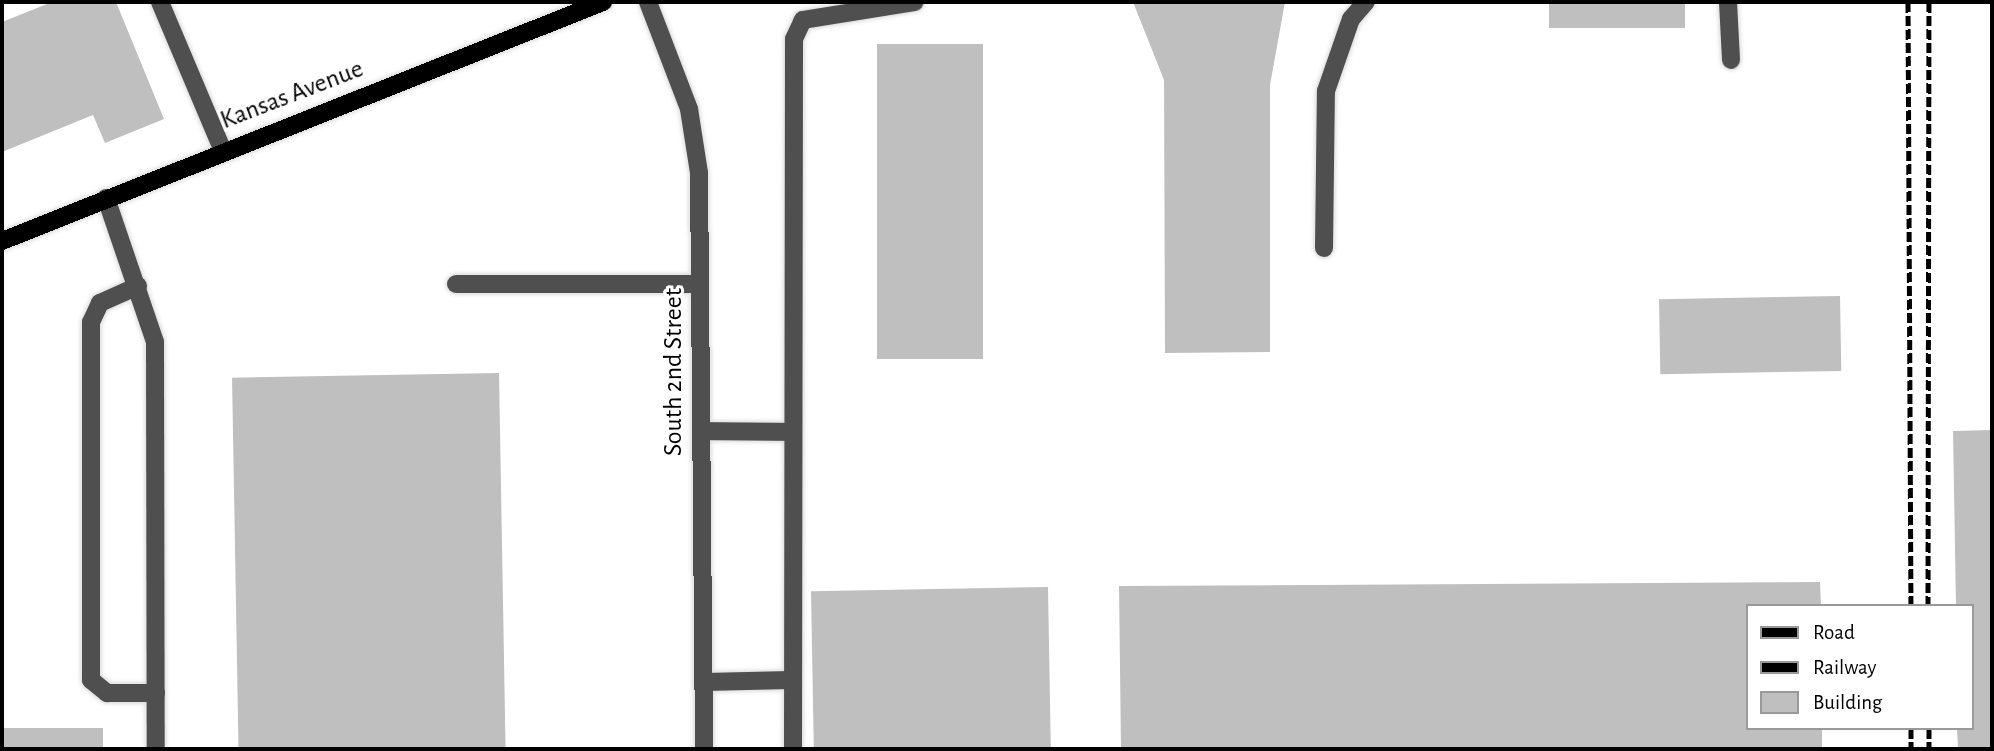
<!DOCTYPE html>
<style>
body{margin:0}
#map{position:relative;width:1994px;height:751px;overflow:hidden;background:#fff;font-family:"Alegreya Sans",sans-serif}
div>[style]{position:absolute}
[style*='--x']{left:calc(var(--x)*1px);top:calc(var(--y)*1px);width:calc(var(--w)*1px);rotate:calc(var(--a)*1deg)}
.building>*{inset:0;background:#bfbfbf;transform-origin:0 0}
.roads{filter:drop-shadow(0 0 2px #dbdbdb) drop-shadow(0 0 2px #dbdbdb)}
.minor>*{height:18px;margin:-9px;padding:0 9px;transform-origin:9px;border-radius:9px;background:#4f4f4f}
.major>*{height:18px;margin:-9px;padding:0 9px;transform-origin:9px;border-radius:9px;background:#000}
.rail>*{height:5px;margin-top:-2.5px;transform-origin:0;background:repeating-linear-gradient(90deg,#000 0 10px,transparent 0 13.5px)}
span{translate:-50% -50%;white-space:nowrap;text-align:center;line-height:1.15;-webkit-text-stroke:6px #fff;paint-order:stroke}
.street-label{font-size:26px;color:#000}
.frame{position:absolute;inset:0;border:4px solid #000;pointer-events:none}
.legend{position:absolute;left:1746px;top:604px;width:228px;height:126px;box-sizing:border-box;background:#fff;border:2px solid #999;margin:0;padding:9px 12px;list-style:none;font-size:21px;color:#000}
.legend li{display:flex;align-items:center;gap:14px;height:35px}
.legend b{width:35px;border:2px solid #999}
</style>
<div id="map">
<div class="building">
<i style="clip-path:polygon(52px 2px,116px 2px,164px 119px,105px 143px,93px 115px,2px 152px,2px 22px)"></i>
<i style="clip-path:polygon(1133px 2px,1285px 2px,1270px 85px,1270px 352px,1165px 353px,1164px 80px)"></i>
<i style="left:1549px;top:2px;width:136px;height:26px"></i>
<i style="left:983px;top:44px;width:315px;height:106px;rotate:90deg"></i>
<i style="left:1840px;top:296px;width:75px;height:181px;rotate:89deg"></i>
<i style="left:499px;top:373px;width:376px;height:267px;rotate:89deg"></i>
<i style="clip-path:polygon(1992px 430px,1992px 749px,1958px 749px,1957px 728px,1971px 728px,1971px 606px,1956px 606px,1953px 431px)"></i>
<i style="clip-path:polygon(1820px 582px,1821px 606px,1747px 606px,1747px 728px,1822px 728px,1822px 749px,1121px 749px,1119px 586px)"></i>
<i style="left:1048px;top:587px;width:162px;height:237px;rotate:89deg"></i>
<i style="left:103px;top:728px;width:21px;height:101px;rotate:90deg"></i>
</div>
<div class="roads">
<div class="minor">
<i style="--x:160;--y:2;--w:162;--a:67.1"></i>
<i style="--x:648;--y:2;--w:115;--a:69"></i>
<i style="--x:689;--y:109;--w:65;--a:81.1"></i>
<i style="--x:699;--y:173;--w:576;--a:89.5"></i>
<i style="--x:1728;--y:2;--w:58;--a:87"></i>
<i style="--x:106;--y:198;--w:152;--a:71.2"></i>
<i style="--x:155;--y:342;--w:407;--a:89.9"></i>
<i style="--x:1324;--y:248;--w:157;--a:-89.3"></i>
<i style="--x:1326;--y:91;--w:76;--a:-70.9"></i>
<i style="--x:1351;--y:19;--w:23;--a:-49"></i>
<i style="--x:456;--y:284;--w:244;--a:0"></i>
<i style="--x:138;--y:286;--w:42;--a:155.9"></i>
<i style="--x:100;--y:303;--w:21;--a:115"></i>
<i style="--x:91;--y:322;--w:358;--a:90"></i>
<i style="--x:91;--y:680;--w:21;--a:39"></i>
<i style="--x:107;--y:693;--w:49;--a:0"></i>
<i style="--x:701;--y:431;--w:92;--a:0.6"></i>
<i style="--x:703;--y:682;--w:89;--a:-1.3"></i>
<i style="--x:793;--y:749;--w:710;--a:-89.92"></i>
<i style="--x:794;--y:39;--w:21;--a:-65"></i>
<i style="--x:803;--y:20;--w:113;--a:-9.1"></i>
</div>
<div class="major">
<i style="--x:2;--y:241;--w:647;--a:-21.69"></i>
</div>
</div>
<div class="rail">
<i style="--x:1908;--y:2;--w:604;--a:89.72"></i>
<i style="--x:1928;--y:606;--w:604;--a:-89.91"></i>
<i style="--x:1911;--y:728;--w:21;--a:90"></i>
<i style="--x:1929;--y:728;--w:21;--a:90"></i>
</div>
<div class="street-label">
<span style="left:292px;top:95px;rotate:-21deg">Kansas Avenue</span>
<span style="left:674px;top:372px;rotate:-90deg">South 2nd Street</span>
</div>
<div class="frame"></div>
<ul class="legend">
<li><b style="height:9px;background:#000"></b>Road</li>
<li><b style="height:9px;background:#000"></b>Railway</li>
<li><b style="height:19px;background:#bfbfbf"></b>Building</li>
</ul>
</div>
